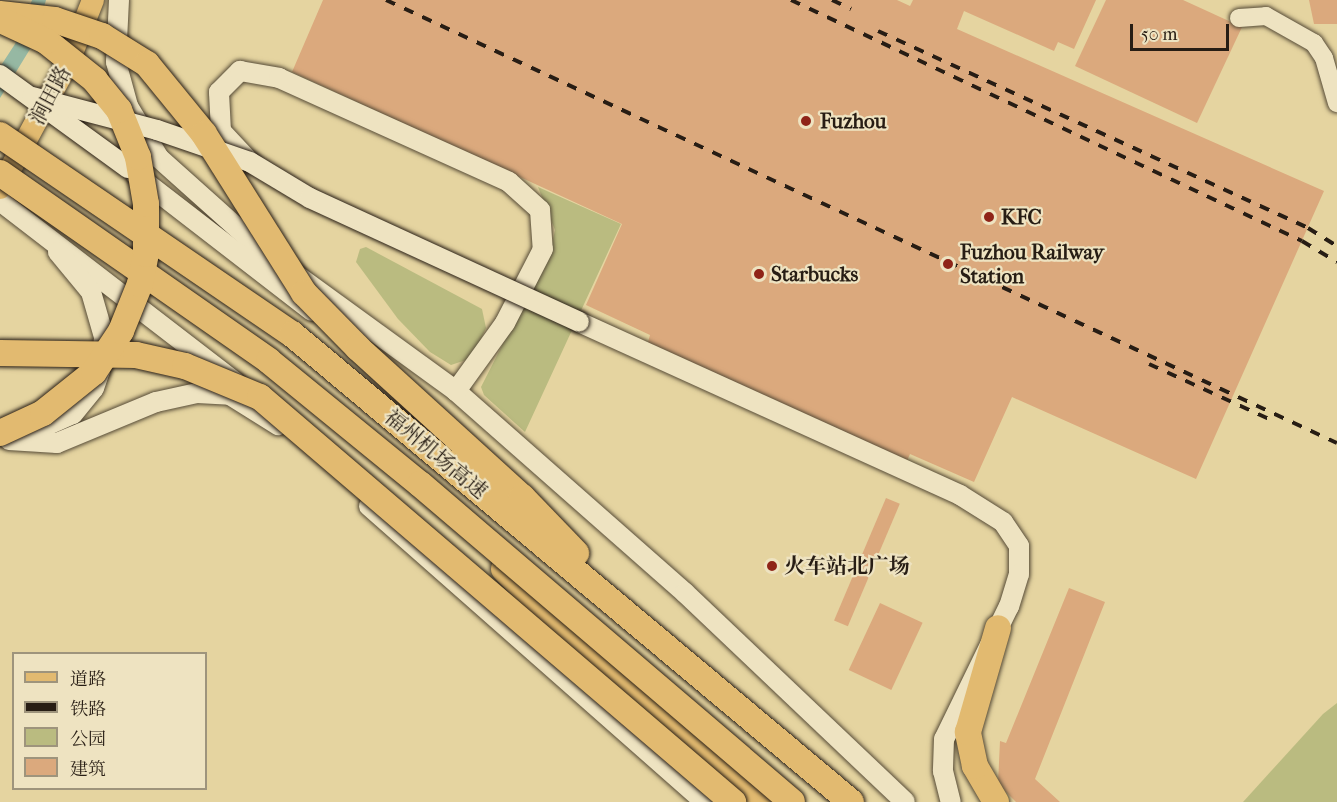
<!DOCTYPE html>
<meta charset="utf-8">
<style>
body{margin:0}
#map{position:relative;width:1337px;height:802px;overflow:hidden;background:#e5d4a0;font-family:"IM FELL French Canon","Noto Serif SC",serif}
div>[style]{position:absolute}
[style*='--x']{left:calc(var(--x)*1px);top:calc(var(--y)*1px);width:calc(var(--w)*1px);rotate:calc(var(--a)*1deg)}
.green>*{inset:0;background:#babb80}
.water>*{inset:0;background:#96b8a3}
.building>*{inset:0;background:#dba97d;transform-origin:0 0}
.roads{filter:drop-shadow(0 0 2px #564b37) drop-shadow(0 0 2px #564b37)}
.tertiary>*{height:18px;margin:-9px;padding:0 9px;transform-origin:9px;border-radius:9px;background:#eee3c1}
.secondary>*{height:20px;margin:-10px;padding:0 10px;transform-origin:10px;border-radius:10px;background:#eee3c1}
.primary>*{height:22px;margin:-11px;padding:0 11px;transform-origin:11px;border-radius:11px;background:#e2ba70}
.motorway>*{height:26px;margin:-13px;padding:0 13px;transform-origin:13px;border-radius:13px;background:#e2ba70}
.rail>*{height:4px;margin-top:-2px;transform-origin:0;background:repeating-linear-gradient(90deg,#271d14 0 10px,transparent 0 20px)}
.bridges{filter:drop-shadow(0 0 2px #271d14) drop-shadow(0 0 2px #271d14)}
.secondary-bridge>*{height:20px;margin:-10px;padding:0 10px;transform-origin:10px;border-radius:10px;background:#eee3c1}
.motorway-bridge>*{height:26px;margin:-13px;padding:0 13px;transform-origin:13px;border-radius:13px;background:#e2ba70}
.dots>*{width:16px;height:16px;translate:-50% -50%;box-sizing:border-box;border:3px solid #eee3c1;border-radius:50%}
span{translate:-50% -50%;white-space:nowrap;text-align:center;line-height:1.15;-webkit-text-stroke:4.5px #eee3c1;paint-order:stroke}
.street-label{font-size:21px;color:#271d14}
.poi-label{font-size:21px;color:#271d14;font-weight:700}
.left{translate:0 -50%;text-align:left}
.legend{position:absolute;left:12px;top:652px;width:195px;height:138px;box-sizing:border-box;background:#eee3c1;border:2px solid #9e947c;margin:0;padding:8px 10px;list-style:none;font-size:18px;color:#271d14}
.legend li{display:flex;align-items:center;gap:12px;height:30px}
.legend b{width:30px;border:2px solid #9e947c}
.scale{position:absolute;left:1130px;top:24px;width:99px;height:27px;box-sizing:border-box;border:3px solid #271d14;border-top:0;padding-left:8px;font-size:18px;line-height:21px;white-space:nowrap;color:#271d14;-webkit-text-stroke:4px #eee3c1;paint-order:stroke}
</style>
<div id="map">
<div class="green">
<i style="clip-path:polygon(538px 187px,621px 224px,525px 432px,484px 395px,481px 387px,551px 249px,555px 230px)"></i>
<i style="clip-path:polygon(366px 247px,482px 309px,486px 328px,472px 358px,451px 365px,430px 352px,398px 319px,356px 262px,360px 249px)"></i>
<i style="clip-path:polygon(1337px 703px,1337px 802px,1243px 802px,1323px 714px)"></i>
</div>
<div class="water">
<i style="clip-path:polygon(32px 0,46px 0,35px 41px,0 98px,0 67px,15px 44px)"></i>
</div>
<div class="building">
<i style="clip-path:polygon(323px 0,897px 0,910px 6px,913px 0,1096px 0,1074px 49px,1058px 42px,1054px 51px,964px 11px,957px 29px,1324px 191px,1196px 479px,1012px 397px,974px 482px,910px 454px,902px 472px,646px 349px,650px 335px,586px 305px,622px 224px,292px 72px)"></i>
<i style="clip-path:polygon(1106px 0,1183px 0,1242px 27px,1197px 123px,1075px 66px)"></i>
<i style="clip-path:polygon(1309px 0,1337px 0,1337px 24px,1314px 24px)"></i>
<i style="left:886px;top:498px;width:15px;height:133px;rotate:23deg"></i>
<i style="clip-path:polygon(1069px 588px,1105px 602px,1035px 779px,1060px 802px,1016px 802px,998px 784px,1000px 741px,1006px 743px)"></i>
<i style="left:880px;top:603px;width:47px;height:74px;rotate:25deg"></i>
</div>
<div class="roads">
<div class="tertiary">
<i style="--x:1239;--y:18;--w:27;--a:-4"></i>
<i style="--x:1266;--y:16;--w:55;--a:29.4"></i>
<i style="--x:1314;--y:43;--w:18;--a:56"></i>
<i style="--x:1324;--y:58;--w:47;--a:73.9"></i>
</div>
<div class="secondary">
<i style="--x:119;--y:0;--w:62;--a:92.8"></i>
<i style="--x:116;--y:62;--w:46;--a:74.7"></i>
<i style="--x:128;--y:106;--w:61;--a:59.2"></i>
<i style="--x:159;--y:158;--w:138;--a:41.8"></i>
<i style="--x:262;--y:250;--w:240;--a:36"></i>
<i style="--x:456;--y:391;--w:305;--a:41.4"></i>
<i style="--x:685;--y:593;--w:303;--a:43.5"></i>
<i style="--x:250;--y:162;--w:42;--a:-133.1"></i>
<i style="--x:221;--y:131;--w:39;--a:-93"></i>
<i style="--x:219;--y:92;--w:30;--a:-45"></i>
<i style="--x:240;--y:71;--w:40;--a:10"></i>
<i style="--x:279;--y:78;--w:252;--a:24.3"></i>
<i style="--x:509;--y:182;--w:42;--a:42.1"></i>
<i style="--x:540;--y:210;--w:39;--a:86"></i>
<i style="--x:543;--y:249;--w:83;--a:117.2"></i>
<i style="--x:505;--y:323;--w:84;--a:125.8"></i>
<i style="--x:136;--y:175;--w:222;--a:37.7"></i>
<i style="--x:0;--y:201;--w:297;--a:37.6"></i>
<i style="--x:579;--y:322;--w:418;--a:24.4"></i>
<i style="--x:960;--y:495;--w:51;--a:32.1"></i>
<i style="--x:1003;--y:522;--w:29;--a:56"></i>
<i style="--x:1019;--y:546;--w:28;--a:90"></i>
<i style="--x:1019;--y:574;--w:34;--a:107"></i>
<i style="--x:1009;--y:606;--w:148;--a:116"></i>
<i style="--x:944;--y:739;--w:32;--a:92"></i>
<i style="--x:943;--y:771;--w:32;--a:76"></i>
<i style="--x:19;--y:429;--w:22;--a:-3"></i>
<i style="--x:41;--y:428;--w:35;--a:-24"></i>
<i style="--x:73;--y:414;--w:33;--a:-51"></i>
<i style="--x:94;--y:388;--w:18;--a:-71"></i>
<i style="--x:100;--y:371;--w:34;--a:-83"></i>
<i style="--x:104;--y:337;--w:47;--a:-106.1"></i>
<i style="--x:91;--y:292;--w:52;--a:-129.5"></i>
<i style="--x:9;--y:440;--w:48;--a:3.6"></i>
<i style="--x:57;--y:443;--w:107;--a:-22.5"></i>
<i style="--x:156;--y:402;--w:42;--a:-12.4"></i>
<i style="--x:197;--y:393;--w:33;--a:3"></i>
<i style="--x:230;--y:395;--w:57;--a:32"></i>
<i style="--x:369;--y:506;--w:448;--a:41.4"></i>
</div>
<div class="primary">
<i style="--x:0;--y:188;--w:145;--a:-61.5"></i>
<i style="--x:69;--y:61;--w:66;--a:-68.5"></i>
</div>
<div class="motorway">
<i style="--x:504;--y:569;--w:137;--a:45"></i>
<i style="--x:601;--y:666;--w:214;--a:39.5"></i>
<i style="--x:996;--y:802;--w:42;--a:-120.3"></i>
<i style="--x:975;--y:766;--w:35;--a:-102"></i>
<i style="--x:968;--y:732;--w:108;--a:-73.9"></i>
</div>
</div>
<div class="rail">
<i style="--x:386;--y:0;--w:1049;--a:24.98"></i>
<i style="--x:791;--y:0;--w:565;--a:25.25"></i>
<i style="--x:1302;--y:241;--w:41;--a:31"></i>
<i style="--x:832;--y:0;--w:21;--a:25"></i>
<i style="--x:878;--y:31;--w:473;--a:24.6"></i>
<i style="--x:1308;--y:228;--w:34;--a:32"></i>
<i style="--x:1149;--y:364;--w:132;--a:24.6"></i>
</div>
<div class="bridges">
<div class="secondary-bridge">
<i style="--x:0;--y:75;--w:158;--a:36"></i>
<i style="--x:32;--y:97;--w:129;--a:14.8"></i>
<i style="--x:157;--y:130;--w:98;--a:19"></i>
<i style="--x:250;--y:162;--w:70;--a:31"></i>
<i style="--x:310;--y:198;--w:296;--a:24.7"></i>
</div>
<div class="motorway-bridge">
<i style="--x:0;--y:14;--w:55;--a:6.2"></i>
<i style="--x:55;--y:20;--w:50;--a:18.8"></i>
<i style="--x:102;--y:36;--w:53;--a:31.9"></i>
<i style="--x:147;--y:64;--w:90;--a:50.8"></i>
<i style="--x:204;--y:134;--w:188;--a:57.8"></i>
<i style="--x:304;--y:293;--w:77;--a:45.5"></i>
<i style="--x:358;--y:348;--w:222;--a:42.3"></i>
<i style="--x:522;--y:497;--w:78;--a:46"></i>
<i style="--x:0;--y:135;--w:353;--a:34.3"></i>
<i style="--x:292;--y:334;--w:729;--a:39.94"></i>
<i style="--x:0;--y:173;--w:328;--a:34.9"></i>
<i style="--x:269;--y:361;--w:195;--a:39.2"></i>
<i style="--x:420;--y:484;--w:489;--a:40.5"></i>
<i style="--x:0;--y:353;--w:136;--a:0.8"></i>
<i style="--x:136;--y:355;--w:50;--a:12.7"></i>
<i style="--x:185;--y:366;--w:81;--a:22.5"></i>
<i style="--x:260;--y:397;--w:623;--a:40.57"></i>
<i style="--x:0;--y:433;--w:47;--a:-24.9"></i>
<i style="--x:43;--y:413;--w:65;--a:-38.8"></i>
<i style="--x:94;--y:372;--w:49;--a:-56.6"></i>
<i style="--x:121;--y:331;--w:51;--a:-68"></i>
<i style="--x:140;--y:284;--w:31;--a:-79"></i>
<i style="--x:146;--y:254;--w:50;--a:-90"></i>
<i style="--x:146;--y:204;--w:48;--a:-99.7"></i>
<i style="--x:138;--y:157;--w:51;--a:-112"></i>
<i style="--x:119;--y:110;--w:38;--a:-129"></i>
<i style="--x:95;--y:80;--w:63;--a:-141.5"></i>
<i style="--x:46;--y:41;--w:47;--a:-155.1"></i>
</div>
</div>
<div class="dots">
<i style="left:806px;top:121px;background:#8f2418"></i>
<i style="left:989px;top:217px;background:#8f2418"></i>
<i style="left:948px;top:264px;background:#8f2418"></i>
<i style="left:759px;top:274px;background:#8f2418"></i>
<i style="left:772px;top:566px;background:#8f2418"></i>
</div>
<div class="street-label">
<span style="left:50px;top:95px;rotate:-62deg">涧田路</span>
<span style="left:436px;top:454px;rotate:40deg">福州机场高速</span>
</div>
<div class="poi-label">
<span class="left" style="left:820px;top:121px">Fuzhou</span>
<span class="left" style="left:1001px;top:217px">KFC</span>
<span class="left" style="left:960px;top:264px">Fuzhou Railway<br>Station</span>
<span class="left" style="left:771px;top:274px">Starbucks</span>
<span class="left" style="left:784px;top:566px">火车站北广场</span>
</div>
<ul class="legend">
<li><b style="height:8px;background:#e2ba70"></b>道路</li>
<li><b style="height:8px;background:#271d14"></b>铁路</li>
<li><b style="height:16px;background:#babb80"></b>公园</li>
<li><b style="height:16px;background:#dba97d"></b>建筑</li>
</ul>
<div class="scale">50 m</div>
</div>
